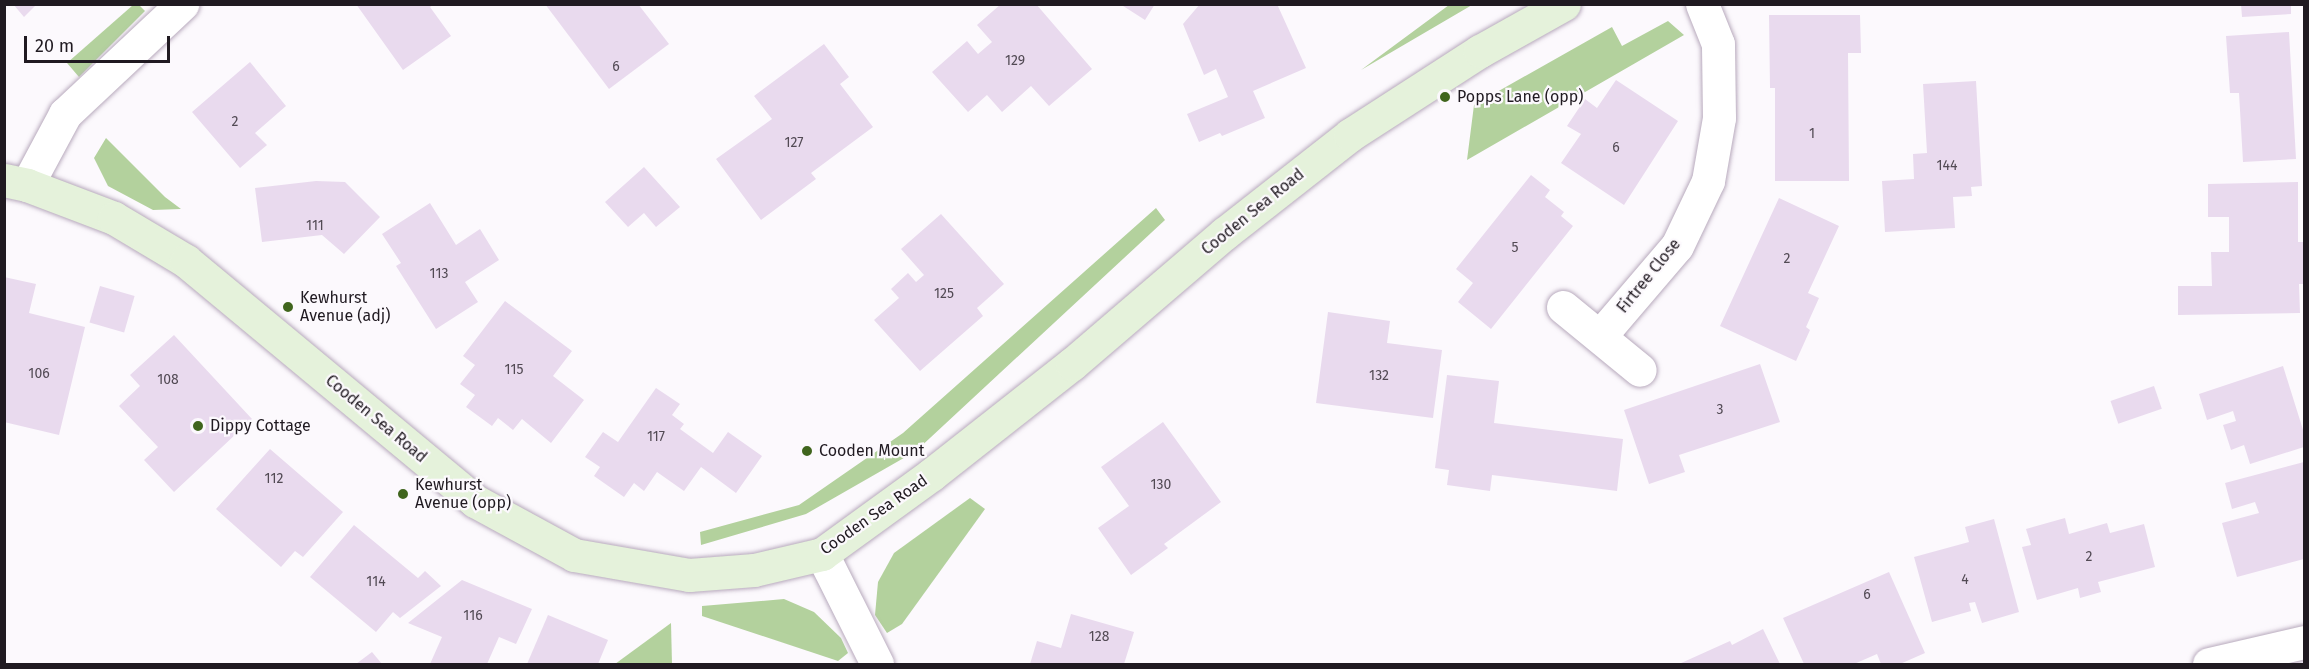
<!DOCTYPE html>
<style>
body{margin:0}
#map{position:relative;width:2309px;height:669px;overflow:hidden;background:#fcf9fd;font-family:"Fira Sans",sans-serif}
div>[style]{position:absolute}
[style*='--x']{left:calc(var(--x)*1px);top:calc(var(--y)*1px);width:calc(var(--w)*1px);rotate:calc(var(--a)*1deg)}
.green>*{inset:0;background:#b3d19d}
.building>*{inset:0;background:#e9daee;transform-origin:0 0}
.roads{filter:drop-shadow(0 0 2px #b8aabd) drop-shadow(0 0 2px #b8aabd)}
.minor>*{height:33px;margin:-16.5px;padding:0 16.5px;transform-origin:16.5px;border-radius:16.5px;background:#fff}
.secondary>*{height:33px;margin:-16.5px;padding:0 16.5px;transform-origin:16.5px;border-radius:16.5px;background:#e5f2db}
.dots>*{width:16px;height:16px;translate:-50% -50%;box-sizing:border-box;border:3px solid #fcf9fd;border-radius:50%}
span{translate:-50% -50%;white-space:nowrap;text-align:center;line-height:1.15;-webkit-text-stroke:4.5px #fcf9fd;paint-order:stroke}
.number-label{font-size:14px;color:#524a54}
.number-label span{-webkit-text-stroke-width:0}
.poi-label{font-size:16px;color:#201a21}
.left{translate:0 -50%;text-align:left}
.street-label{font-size:16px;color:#201a21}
.frame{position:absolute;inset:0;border:6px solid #201a21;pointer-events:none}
.scale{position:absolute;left:24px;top:36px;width:146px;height:27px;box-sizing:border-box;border:3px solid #201a21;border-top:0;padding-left:8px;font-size:18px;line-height:21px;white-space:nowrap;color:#201a21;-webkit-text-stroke:4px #fcf9fd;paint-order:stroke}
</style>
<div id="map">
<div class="green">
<i style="clip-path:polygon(1449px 4px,1472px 5px,1361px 70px,1449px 5px)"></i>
<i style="clip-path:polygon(133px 5px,139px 5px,145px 11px,79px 77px,67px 63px)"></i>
<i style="clip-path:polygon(1668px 21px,1684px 35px,1467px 160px,1474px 105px,1612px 27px,1622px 46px)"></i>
<i style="clip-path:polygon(106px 138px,165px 197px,181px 209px,153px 210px,108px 186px,94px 158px)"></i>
<i style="clip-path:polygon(1156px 208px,1165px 220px,916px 451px,806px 514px,701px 545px,700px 532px,799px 505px,903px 433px)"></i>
<i style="clip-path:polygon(970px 498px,985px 509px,902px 624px,887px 633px,875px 615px,878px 582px,894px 553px)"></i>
<i style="clip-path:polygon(784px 599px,814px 612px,841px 638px,848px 653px,838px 661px,702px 616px,702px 606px)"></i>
<i style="clip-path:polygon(671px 623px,672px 664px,615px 664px)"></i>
</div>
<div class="building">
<i style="clip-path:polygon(13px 4px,37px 4px,24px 17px)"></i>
<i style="clip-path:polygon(356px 4px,434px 4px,430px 7px,451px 36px,403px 70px)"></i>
<i style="clip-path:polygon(545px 4px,638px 4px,669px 44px,609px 89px)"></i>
<i style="clip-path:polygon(1001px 4px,1036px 4px,1092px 69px,1049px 106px,1031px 86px,1002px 112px,987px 95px,968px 112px,932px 72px,967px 41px,978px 54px,992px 42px,977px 25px)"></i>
<i style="clip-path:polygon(1120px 4px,1155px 4px,1145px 20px)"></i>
<i style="clip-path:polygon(1200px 4px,1277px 4px,1306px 68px,1253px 91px,1265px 118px,1222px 136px,1220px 133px,1199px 142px,1187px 114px,1228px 97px,1216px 69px,1204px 75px,1183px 24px)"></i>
<i style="clip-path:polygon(2241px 4px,2291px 4px,2291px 14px,2242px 17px)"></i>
<i style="clip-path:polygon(1769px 15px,1860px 15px,1861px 53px,1848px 53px,1849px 181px,1775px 181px,1775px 88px,1770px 88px)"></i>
<i style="clip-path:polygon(2289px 32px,2296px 159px,2243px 162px,2239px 93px,2230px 93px,2226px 36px)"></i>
<i style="clip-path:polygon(824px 44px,849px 77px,840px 84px,873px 127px,811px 173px,816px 179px,761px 220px,716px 159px,772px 119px,754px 96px)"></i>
<i style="clip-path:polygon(250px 62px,286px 106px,255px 133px,267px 145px,240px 168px,192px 112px)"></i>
<i style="clip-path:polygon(1616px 80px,1678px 121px,1624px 205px,1561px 163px,1581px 134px,1567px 126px,1585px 99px,1597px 108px)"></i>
<i style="clip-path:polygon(1976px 81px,1982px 186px,1971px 187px,1972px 196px,1953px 197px,1955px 228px,1885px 232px,1882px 181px,1914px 179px,1913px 154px,1927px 153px,1923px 84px)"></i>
<i style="clip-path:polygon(644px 167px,680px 207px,656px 227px,644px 213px,628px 227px,605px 202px)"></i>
<i style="clip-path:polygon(1531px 175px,1550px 190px,1545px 197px,1564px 212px,1561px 216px,1573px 226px,1491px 329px,1458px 302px,1473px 283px,1456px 269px)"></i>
<i style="clip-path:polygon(316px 181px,345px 182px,380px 217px,344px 254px,322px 235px,262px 242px,255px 188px)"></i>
<i style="clip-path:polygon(2298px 182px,2298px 242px,2304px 242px,2304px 284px,2299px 284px,2300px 313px,2178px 315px,2178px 286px,2212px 286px,2211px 252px,2229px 252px,2229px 217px,2208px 217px,2208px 184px)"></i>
<i style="clip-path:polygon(1779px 198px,1839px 226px,1808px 293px,1819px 298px,1806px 327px,1810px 330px,1796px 361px,1720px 326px)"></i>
<i style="clip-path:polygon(430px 203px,456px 245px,480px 229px,499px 260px,465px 282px,478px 302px,436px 329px,396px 266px,401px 263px,382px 234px)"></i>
<i style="clip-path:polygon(941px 214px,1004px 284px,977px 308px,983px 316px,920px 371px,874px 320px,899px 298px,891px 289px,908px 273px,916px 282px,924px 275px,901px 249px)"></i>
<i style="clip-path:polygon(4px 277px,36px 284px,29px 313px,85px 327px,59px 435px,4px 422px)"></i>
<i style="left:100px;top:286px;width:36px;height:38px;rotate:16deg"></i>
<i style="clip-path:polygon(505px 301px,572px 351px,553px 376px,584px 400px,551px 443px,522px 419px,513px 430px,498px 418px,492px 426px,466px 407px,475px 395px,460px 384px,475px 365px,463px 356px)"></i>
<i style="clip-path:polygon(1328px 312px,1390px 321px,1387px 343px,1442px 350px,1433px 418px,1316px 403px)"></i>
<i style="clip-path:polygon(174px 335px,252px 419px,174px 492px,144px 460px,158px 447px,119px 406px,140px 386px,130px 375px)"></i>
<i style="clip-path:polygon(1760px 364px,1780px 422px,1679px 455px,1685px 472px,1649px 484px,1624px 410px)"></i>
<i style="clip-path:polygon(2283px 366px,2304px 433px,2304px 447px,2250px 464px,2244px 445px,2231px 450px,2223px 425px,2236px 421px,2233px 411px,2207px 420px,2199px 394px)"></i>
<i style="clip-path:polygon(1447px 375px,1499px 381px,1494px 423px,1623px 439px,1617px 491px,1492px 475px,1490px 491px,1447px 485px,1449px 470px,1435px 468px)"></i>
<i style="left:2154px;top:386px;width:24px;height:46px;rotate:71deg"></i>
<i style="clip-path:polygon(656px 388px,680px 404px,672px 415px,684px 424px,680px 429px,713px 453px,728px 432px,762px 456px,736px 493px,701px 467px,684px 491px,657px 472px,644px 491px,634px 483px,624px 497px,594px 476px,600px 467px,585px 457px,603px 432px,618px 442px)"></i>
<i style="clip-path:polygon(1163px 422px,1221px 502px,1164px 544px,1168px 548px,1131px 575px,1098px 528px,1129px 506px,1101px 467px)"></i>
<i style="clip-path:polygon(270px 449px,343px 512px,303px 557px,295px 551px,281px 567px,216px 509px)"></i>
<i style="clip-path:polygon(2304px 462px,2304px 559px,2237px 577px,2222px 523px,2259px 513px,2255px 502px,2232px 509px,2225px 483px)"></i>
<i style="clip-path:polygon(2065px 518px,2069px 534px,2107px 523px,2110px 533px,2144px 524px,2155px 567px,2098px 582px,2101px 592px,2080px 598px,2078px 588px,2037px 600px,2022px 547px,2031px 545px,2026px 529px)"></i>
<i style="clip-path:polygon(1994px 519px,2019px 612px,1982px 623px,1975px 602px,1969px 603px,1971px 611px,1932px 622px,1914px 557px,1969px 542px,1965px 527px)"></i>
<i style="clip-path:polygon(354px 525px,418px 578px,425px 571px,441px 586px,400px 618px,393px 612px,376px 632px,310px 577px)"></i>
<i style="clip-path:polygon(1889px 572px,1925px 653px,1900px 664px,1881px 664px,1877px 654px,1854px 664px,1804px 664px,1783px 618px)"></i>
<i style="clip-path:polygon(462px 580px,532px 609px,516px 644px,499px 637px,487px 664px,430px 664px,442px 637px,408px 623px)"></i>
<i style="clip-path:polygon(1071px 614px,1134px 632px,1124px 664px,1030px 664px,1037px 641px,1061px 648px)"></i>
<i style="clip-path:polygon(548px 615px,608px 640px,598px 664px,527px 664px)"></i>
<i style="clip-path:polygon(1763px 629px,1780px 664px,1679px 664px,1730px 641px,1732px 645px)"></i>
<i style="clip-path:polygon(372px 652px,382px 664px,356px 664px)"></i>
</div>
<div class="roads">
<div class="minor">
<i style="--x:27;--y:185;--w:81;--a:-61.8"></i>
<i style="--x:65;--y:114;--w:161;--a:-43.2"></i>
<i style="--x:1563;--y:307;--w:99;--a:39.3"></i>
<i style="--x:1600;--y:336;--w:118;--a:-49.5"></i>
<i style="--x:1677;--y:246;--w:72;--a:-64.5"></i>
<i style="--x:1708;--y:181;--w:64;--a:-80.1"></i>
<i style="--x:1719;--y:118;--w:74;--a:-90.8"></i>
<i style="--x:1718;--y:44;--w:43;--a:-111.8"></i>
<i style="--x:822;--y:554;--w:123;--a:63.4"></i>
<i style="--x:2209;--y:664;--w:98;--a:-13"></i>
</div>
<div class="secondary">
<i style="--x:4;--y:180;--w:24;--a:12"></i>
<i style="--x:27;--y:185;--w:93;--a:20.8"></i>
<i style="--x:114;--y:218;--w:84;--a:30.8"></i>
<i style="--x:186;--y:261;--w:376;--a:39.7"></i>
<i style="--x:475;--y:501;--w:113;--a:28.6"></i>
<i style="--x:574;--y:555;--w:117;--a:9.9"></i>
<i style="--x:689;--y:575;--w:65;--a:-4.4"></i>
<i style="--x:754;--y:570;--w:70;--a:-13.2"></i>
<i style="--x:822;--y:554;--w:136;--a:-36"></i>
<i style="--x:932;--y:474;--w:178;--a:-38.2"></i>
<i style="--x:1072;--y:364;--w:201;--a:-40.6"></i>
<i style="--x:1225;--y:233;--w:159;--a:-38.1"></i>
<i style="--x:1350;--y:135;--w:155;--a:-32.9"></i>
<i style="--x:1480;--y:51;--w:96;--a:-29.2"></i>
</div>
</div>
<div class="dots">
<i style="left:1445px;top:97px;background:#40651d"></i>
<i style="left:288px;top:307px;background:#40651d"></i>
<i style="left:198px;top:426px;background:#40651d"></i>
<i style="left:807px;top:451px;background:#40651d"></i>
<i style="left:403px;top:494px;background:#40651d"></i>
</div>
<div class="number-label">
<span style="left:1015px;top:61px">129</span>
<span style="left:616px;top:67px">6</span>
<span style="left:235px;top:122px">2</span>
<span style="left:1812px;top:134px">1</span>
<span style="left:794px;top:143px">127</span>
<span style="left:1616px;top:148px">6</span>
<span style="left:1947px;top:166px">144</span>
<span style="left:315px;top:226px">111</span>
<span style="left:1515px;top:248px">5</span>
<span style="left:1787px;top:259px">2</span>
<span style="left:439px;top:274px">113</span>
<span style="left:944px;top:294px">125</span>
<span style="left:514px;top:370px">115</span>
<span style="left:39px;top:374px">106</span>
<span style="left:1379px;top:376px">132</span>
<span style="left:168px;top:380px">108</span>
<span style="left:1720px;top:410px">3</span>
<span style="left:656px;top:437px">117</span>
<span style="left:274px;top:479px">112</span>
<span style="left:1161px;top:485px">130</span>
<span style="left:2089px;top:557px">2</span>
<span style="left:1965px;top:580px">4</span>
<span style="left:376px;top:582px">114</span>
<span style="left:1867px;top:595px">6</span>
<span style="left:473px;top:616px">116</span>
<span style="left:1099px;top:637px">128</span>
</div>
<div class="poi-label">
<span class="left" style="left:1457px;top:97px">Popps Lane (opp)</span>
<span class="left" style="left:300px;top:307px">Kewhurst<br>Avenue (adj)</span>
<span class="left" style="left:210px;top:426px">Dippy Cottage</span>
<span class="left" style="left:819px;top:451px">Cooden Mount</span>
<span class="left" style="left:415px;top:494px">Kewhurst<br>Avenue (opp)</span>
</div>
<div class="street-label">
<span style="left:1253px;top:212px;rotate:-39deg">Cooden Sea Road</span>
<span style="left:1649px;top:276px;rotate:-51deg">Firtree Close</span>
<span style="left:376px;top:419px;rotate:40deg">Cooden Sea Road</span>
<span style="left:874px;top:515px;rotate:-35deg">Cooden Sea Road</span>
</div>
<div class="frame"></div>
<div class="scale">20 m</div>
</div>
